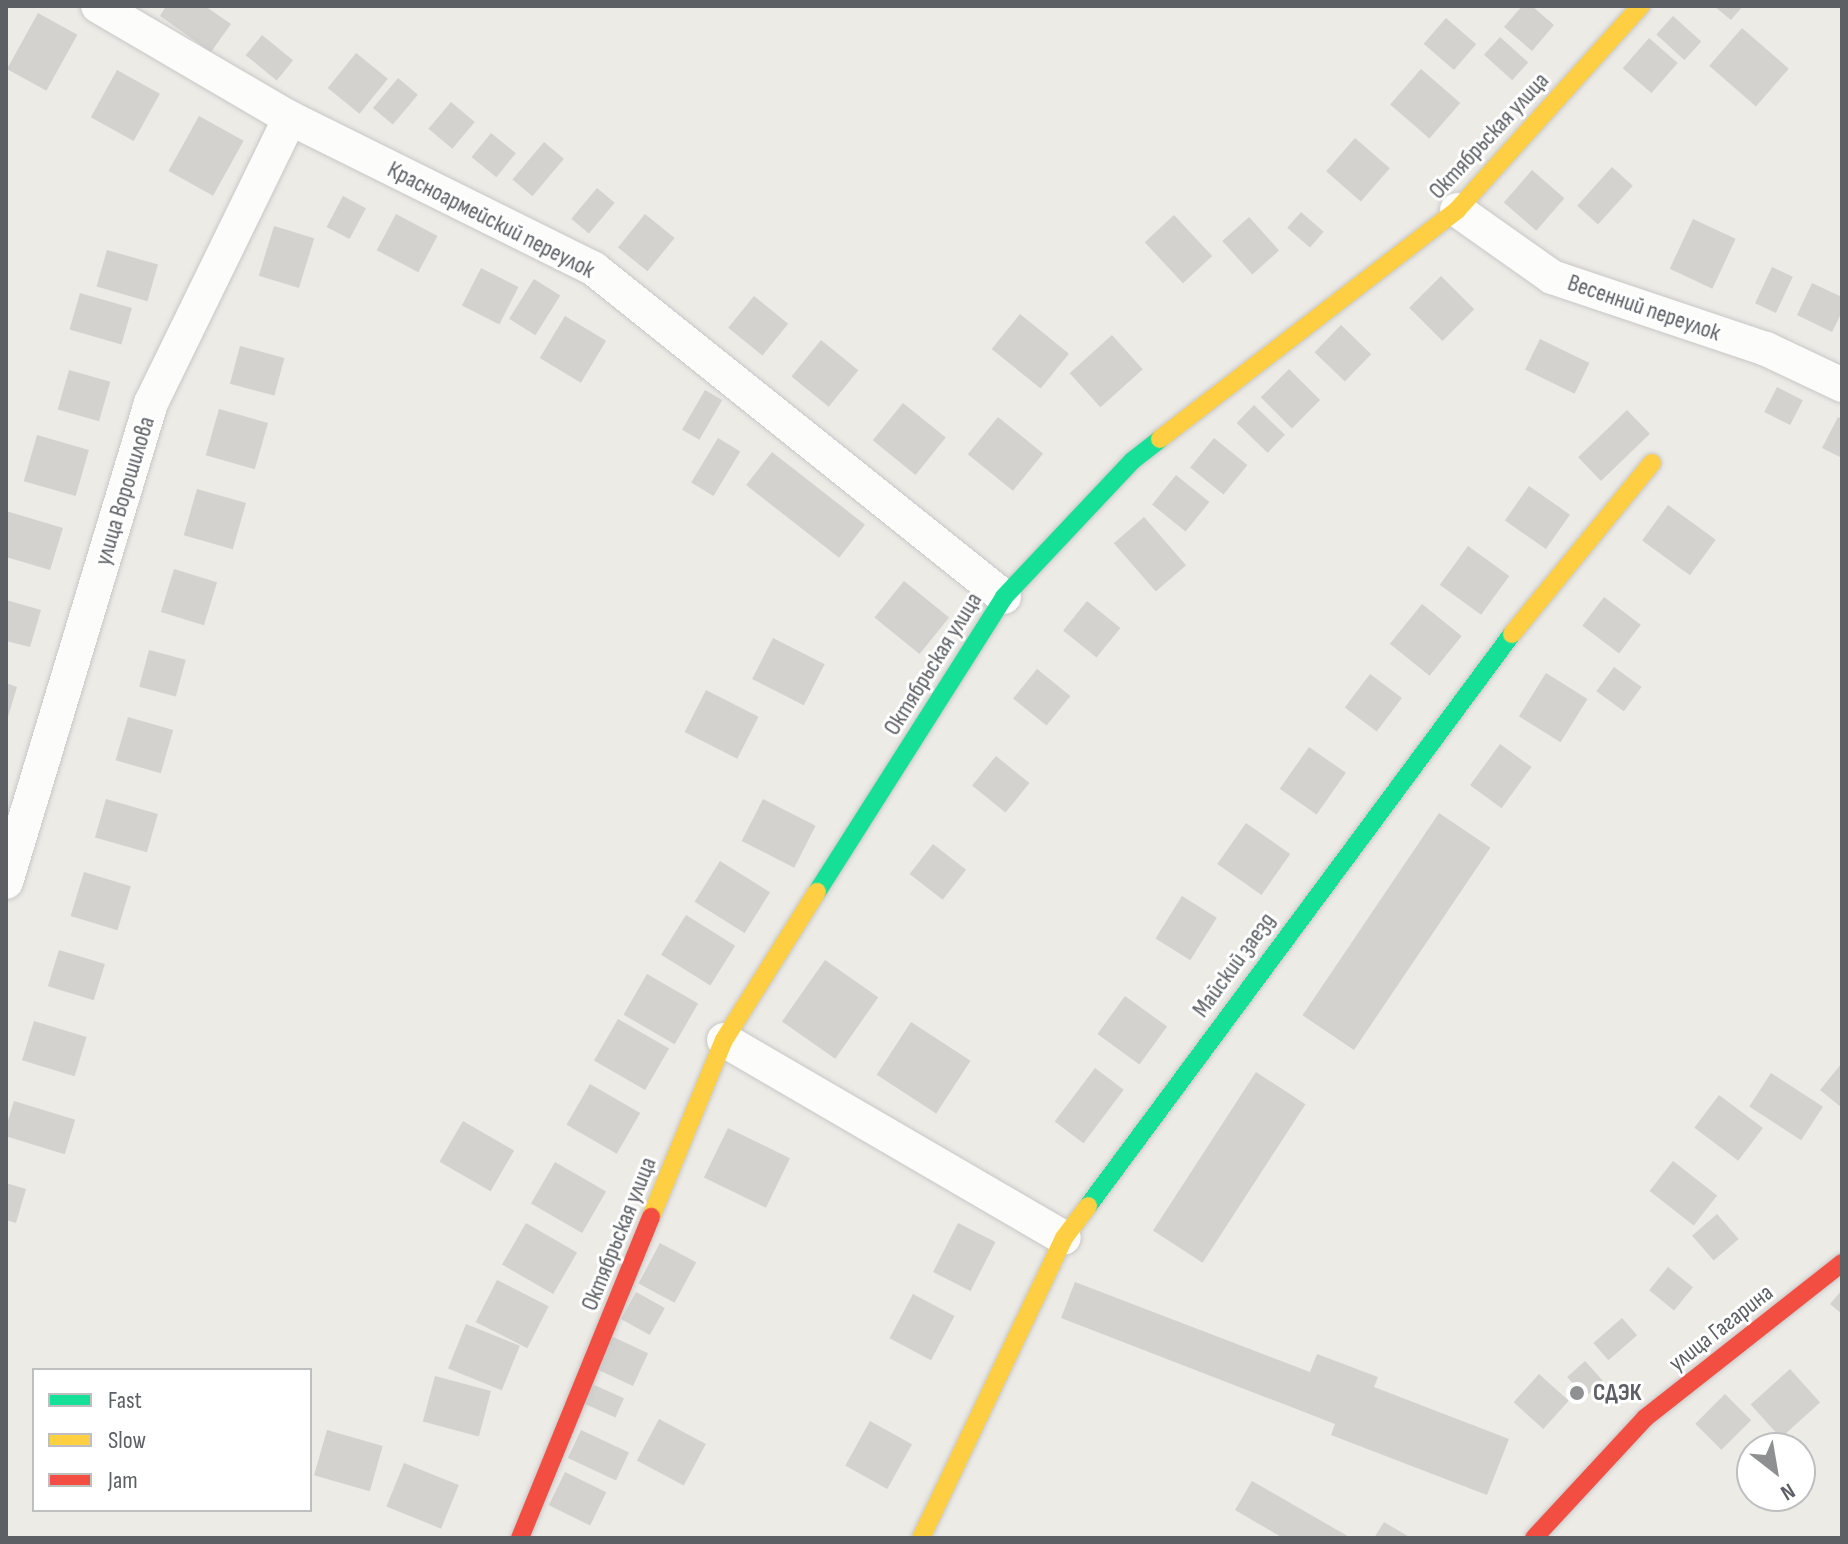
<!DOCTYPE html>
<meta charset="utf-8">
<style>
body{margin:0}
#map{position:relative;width:1848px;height:1544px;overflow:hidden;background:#ecebe6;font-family:"Sofia Sans Condensed",sans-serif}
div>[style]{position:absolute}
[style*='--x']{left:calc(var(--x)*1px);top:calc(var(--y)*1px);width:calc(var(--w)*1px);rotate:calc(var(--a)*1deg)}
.building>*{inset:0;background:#d3d2cf;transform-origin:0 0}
.roads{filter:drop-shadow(0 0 2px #c7c7c7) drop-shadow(0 0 2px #c7c7c7)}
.street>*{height:34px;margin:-17px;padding:0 17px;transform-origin:17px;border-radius:17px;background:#fcfcfb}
.fast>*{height:18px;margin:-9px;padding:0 9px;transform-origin:9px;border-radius:9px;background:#16e098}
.slow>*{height:18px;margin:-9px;padding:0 9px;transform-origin:9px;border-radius:9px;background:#ffcf43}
.jam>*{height:18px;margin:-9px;padding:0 9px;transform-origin:9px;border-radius:9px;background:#f24e42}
.dots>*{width:22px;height:22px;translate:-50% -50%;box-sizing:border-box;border:4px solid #fff;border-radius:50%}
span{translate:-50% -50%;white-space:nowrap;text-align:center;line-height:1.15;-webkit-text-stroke:6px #fff;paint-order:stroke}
.street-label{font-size:24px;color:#5c5f64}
.poi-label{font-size:24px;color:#5c5f64;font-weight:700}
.left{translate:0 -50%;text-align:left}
.frame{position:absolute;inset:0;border:8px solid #5c5f64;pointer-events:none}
.legend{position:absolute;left:32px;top:1368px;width:280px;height:144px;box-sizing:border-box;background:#fff;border:2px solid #bebfc1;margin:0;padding:10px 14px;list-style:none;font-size:24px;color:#5c5f64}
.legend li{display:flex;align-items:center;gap:16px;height:40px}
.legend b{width:40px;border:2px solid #bebfc1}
.north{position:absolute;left:1736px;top:1432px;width:80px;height:80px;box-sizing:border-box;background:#fff;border:2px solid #bebfc1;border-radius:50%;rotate:149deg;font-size:22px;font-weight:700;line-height:32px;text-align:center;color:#5c5f64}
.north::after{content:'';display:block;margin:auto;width:28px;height:36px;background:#8e9092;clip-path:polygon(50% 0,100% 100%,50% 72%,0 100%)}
</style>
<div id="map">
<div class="building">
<i style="clip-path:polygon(166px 6px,205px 6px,231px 24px,211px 52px,160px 16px)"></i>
<i style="clip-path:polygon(1522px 6px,1532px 6px,1554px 25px,1532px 51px,1504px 27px)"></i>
<i style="clip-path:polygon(1714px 6px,1743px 6px,1731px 20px)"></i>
<i style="left:38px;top:13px;width:45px;height:64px;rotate:29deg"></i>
<i style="left:1673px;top:16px;width:38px;height:25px;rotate:42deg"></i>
<i style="left:1446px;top:18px;width:40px;height:34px;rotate:41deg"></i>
<i style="left:1742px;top:28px;width:62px;height:50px;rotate:41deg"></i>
<i style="left:262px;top:35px;width:40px;height:26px;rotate:39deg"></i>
<i style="left:1500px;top:37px;width:38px;height:24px;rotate:42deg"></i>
<i style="left:1649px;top:38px;width:38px;height:40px;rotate:41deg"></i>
<i style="left:356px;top:53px;width:41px;height:45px;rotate:39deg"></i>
<i style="left:1421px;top:69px;width:52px;height:47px;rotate:41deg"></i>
<i style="left:117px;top:70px;width:49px;height:54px;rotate:29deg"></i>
<i style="left:398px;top:78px;width:26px;height:39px;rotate:40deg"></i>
<i style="left:451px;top:102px;width:31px;height:35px;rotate:40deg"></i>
<i style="left:199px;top:116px;width:51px;height:63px;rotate:29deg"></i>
<i style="left:491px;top:133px;width:32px;height:31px;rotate:39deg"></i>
<i style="left:1355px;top:138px;width:46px;height:44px;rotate:41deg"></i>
<i style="left:544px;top:142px;width:26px;height:49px;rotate:40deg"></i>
<i style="left:1612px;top:167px;width:28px;height:52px;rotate:42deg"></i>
<i style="left:1532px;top:170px;width:43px;height:43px;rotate:41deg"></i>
<i style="left:597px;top:188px;width:23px;height:40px;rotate:40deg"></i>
<i style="left:343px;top:196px;width:26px;height:35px;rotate:28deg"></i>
<i style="left:1301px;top:212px;width:30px;height:21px;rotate:41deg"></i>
<i style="left:396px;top:214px;width:47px;height:41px;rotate:28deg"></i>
<i style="left:645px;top:214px;width:38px;height:43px;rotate:39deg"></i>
<i style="left:1174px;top:215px;width:56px;height:40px;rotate:47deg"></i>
<i style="left:1249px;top:217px;width:45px;height:36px;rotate:48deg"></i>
<i style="left:1693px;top:219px;width:47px;height:55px;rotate:25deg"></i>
<i style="left:274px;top:226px;width:42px;height:52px;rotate:17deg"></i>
<i style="left:107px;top:250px;width:53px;height:38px;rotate:16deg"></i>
<i style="left:1772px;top:267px;width:23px;height:40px;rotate:25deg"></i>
<i style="left:481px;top:268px;width:42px;height:42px;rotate:27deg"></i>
<i style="left:1441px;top:276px;width:47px;height:45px;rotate:45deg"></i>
<i style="left:534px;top:279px;width:31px;height:47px;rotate:32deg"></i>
<i style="clip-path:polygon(1812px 283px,1842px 297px,1842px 312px,1832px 332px,1797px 315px)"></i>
<i style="left:80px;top:293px;width:54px;height:38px;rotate:16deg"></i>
<i style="left:754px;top:296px;width:44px;height:41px;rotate:39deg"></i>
<i style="left:1020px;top:314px;width:63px;height:45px;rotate:39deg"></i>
<i style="left:565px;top:316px;width:48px;height:49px;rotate:31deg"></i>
<i style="left:1341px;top:325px;width:42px;height:38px;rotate:44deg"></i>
<i style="left:1112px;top:335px;width:46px;height:57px;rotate:48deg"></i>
<i style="left:1540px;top:339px;width:55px;height:34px;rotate:26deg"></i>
<i style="left:821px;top:340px;width:48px;height:47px;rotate:39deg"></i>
<i style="left:240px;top:346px;width:46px;height:39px;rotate:15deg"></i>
<i style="left:1289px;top:369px;width:44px;height:40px;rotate:45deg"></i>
<i style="left:69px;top:370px;width:43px;height:41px;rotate:16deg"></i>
<i style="left:1777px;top:387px;width:29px;height:28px;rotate:27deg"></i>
<i style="left:705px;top:390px;width:20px;height:46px;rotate:30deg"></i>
<i style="left:903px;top:403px;width:55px;height:48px;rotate:39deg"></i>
<i style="left:1254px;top:405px;width:43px;height:25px;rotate:44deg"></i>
<i style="left:219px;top:409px;width:51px;height:48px;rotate:16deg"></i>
<i style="left:1627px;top:410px;width:33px;height:68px;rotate:46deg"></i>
<i style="left:998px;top:417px;width:58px;height:48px;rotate:39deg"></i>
<i style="clip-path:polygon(1838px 417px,1842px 419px,1842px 458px,1822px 448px)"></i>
<i style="left:37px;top:435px;width:54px;height:48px;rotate:16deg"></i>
<i style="left:718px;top:438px;width:26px;height:52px;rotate:31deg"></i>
<i style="left:1214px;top:438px;width:43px;height:38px;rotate:39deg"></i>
<i style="left:772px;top:452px;width:118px;height:42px;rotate:38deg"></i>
<i style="left:1176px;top:475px;width:43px;height:38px;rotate:39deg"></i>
<i style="left:1529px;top:486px;width:50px;height:42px;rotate:35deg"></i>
<i style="left:197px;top:489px;width:51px;height:48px;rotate:16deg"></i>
<i style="left:1668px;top:505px;width:59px;height:44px;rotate:36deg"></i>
<i style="clip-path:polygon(6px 511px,63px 528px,50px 570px,6px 557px)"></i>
<i style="left:1144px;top:517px;width:64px;height:40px;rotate:49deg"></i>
<i style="left:1468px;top:546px;width:51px;height:48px;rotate:36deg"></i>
<i style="left:174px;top:569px;width:45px;height:45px;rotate:17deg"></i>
<i style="left:904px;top:581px;width:58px;height:47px;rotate:39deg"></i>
<i style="left:1604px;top:597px;width:46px;height:36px;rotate:37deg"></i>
<i style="clip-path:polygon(6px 600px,41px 610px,30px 647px,6px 641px)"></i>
<i style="left:1087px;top:601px;width:43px;height:38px;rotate:39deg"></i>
<i style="left:1422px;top:604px;width:51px;height:51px;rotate:39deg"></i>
<i style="left:773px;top:638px;width:58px;height:46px;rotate:27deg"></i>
<i style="left:149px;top:650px;width:38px;height:38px;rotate:15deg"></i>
<i style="left:1614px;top:667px;width:34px;height:30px;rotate:36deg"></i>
<i style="left:1037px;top:669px;width:43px;height:38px;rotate:39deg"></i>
<i style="left:1546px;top:673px;width:49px;height:51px;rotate:32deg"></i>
<i style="left:1370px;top:674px;width:40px;height:42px;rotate:37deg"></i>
<i style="clip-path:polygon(6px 683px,17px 687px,7px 720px,6px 720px)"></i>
<i style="left:706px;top:690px;width:59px;height:47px;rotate:27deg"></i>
<i style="left:128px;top:717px;width:47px;height:45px;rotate:16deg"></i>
<i style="left:1500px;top:744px;width:39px;height:51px;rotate:36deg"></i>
<i style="left:1309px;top:747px;width:45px;height:51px;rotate:35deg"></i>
<i style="left:996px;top:756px;width:43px;height:38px;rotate:39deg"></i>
<i style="left:106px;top:799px;width:54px;height:40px;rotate:16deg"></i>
<i style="left:763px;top:799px;width:59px;height:47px;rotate:27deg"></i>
<i style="left:1439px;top:813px;width:62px;height:244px;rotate:34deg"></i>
<i style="left:1246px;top:823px;width:54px;height:50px;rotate:35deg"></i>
<i style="left:933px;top:844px;width:42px;height:38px;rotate:38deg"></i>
<i style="left:720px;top:861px;width:59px;height:48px;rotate:32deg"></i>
<i style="left:84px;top:872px;width:49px;height:46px;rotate:17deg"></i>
<i style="left:1182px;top:896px;width:41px;height:50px;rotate:32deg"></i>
<i style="left:686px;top:915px;width:58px;height:47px;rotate:32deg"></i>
<i style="left:59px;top:950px;width:48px;height:38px;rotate:17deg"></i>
<i style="left:825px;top:960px;width:65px;height:75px;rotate:35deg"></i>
<i style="left:647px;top:974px;width:59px;height:47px;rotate:30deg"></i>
<i style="left:1125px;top:996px;width:52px;height:47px;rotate:36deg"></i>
<i style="left:618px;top:1019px;width:59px;height:48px;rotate:30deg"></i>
<i style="left:34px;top:1021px;width:55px;height:41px;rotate:17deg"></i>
<i style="left:911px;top:1022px;width:71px;height:63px;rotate:33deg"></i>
<i style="clip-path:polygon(1842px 1063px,1842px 1108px,1820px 1090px)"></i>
<i style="left:1095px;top:1068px;width:36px;height:67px;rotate:37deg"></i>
<i style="left:1256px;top:1072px;width:59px;height:189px;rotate:33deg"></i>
<i style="left:1771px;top:1073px;width:62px;height:40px;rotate:33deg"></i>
<i style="left:590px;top:1084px;width:58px;height:47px;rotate:30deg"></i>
<i style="left:1719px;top:1095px;width:55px;height:41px;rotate:37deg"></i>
<i style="left:14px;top:1101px;width:64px;height:36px;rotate:17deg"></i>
<i style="left:463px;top:1121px;width:59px;height:47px;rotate:30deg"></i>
<i style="left:728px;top:1128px;width:69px;height:55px;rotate:26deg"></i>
<i style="left:1673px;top:1161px;width:56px;height:38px;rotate:38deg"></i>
<i style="left:555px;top:1162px;width:59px;height:48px;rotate:30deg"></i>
<i style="clip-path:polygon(6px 1183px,26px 1189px,16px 1223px,6px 1220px)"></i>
<i style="left:1717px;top:1214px;width:33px;height:33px;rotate:49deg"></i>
<i style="left:526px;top:1223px;width:59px;height:48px;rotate:30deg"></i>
<i style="left:958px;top:1223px;width:42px;height:55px;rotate:27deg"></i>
<i style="left:660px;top:1243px;width:41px;height:46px;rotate:28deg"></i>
<i style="left:1668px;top:1267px;width:32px;height:30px;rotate:39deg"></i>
<i style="left:497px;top:1280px;width:58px;height:47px;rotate:27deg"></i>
<i style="clip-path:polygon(1075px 1282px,1310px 1372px,1317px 1354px,1378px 1377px,1374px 1387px,1509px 1439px,1487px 1495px,1331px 1435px,1335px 1424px,1061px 1318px)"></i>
<i style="clip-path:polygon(1842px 1290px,1842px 1314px,1830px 1304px)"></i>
<i style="left:636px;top:1292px;width:33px;height:31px;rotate:29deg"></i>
<i style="left:913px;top:1294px;width:47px;height:50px;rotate:28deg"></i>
<i style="left:1622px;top:1318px;width:23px;height:38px;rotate:49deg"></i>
<i style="left:466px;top:1324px;width:58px;height:48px;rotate:22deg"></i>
<i style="left:611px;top:1336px;width:41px;height:36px;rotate:25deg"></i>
<i style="left:1585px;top:1361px;width:27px;height:24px;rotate:48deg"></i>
<i style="left:1790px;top:1369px;width:45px;height:53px;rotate:48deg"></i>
<i style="left:1539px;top:1374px;width:40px;height:38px;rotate:42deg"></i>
<i style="left:435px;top:1376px;width:58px;height:47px;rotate:15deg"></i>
<i style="left:592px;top:1384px;width:35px;height:21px;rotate:24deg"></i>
<i style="left:1725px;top:1394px;width:37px;height:42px;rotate:45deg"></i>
<i style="left:659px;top:1419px;width:53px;height:47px;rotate:28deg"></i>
<i style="left:870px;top:1421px;width:48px;height:51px;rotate:29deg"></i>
<i style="left:327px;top:1430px;width:58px;height:47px;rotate:16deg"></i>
<i style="left:581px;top:1430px;width:53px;height:31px;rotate:25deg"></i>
<i style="left:404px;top:1463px;width:59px;height:47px;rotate:22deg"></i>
<i style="left:565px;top:1472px;width:46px;height:37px;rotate:26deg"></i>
<i style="clip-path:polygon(1252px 1481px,1351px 1538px,1283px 1538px,1235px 1510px)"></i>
<i style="clip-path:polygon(1384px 1522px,1411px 1538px,1374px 1538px)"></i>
</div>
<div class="roads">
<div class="street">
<i style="--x:98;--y:6;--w:222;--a:30.3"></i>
<i style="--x:290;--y:118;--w:339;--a:26.4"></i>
<i style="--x:594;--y:269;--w:525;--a:38.66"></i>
<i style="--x:1457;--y:210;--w:116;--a:35.2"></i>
<i style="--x:1552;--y:277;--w:226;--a:18.6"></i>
<i style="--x:1766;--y:349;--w:84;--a:25.3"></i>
<i style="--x:6;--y:882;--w:500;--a:-73.16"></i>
<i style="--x:151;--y:403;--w:317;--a:-64"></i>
<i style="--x:724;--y:1040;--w:393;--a:30.2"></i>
</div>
<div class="fast">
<i style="--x:817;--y:892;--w:349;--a:-57.6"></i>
<i style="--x:1004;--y:597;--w:187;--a:-46.7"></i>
<i style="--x:1132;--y:461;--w:36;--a:-38"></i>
<i style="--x:1088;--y:1206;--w:712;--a:-53.45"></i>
</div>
<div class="slow">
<i style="--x:1160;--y:439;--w:375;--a:-37.6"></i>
<i style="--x:1457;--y:210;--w:275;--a:-48"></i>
<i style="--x:1512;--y:634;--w:221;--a:-50.7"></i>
<i style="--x:651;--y:1217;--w:191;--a:-67.6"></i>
<i style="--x:724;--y:1040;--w:175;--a:-57.9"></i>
<i style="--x:921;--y:1538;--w:332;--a:-64.5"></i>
<i style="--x:1064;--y:1238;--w:40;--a:-53"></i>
</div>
<div class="jam">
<i style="--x:520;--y:1538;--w:347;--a:-67.8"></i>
<i style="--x:1534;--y:1538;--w:163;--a:-47.2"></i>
<i style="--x:1645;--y:1418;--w:251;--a:-38.2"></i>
</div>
</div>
<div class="dots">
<i style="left:1577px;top:1393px;background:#8e9092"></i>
</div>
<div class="street-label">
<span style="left:1489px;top:136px;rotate:-47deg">Октябрьская улица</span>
<span style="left:491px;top:220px;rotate:27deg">Красноармейский переулок</span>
<span style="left:1644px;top:308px;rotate:19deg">Весенний переулок</span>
<span style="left:125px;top:491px;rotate:-73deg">улица Ворошилова</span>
<span style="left:933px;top:664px;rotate:-58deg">Октябрьская улица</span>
<span style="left:1234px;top:965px;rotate:-54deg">Майский заезд</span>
<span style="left:619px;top:1234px;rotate:-68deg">Октябрьская улица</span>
<span style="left:1721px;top:1328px;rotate:-38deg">улица Гагарина</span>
</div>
<div class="poi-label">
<span class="left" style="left:1593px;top:1393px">СДЭК</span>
</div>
<div class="frame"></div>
<ul class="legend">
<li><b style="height:10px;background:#16e098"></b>Fast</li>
<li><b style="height:10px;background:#ffcf43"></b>Slow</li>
<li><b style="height:10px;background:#f24e42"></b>Jam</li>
</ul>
<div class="north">N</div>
</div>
